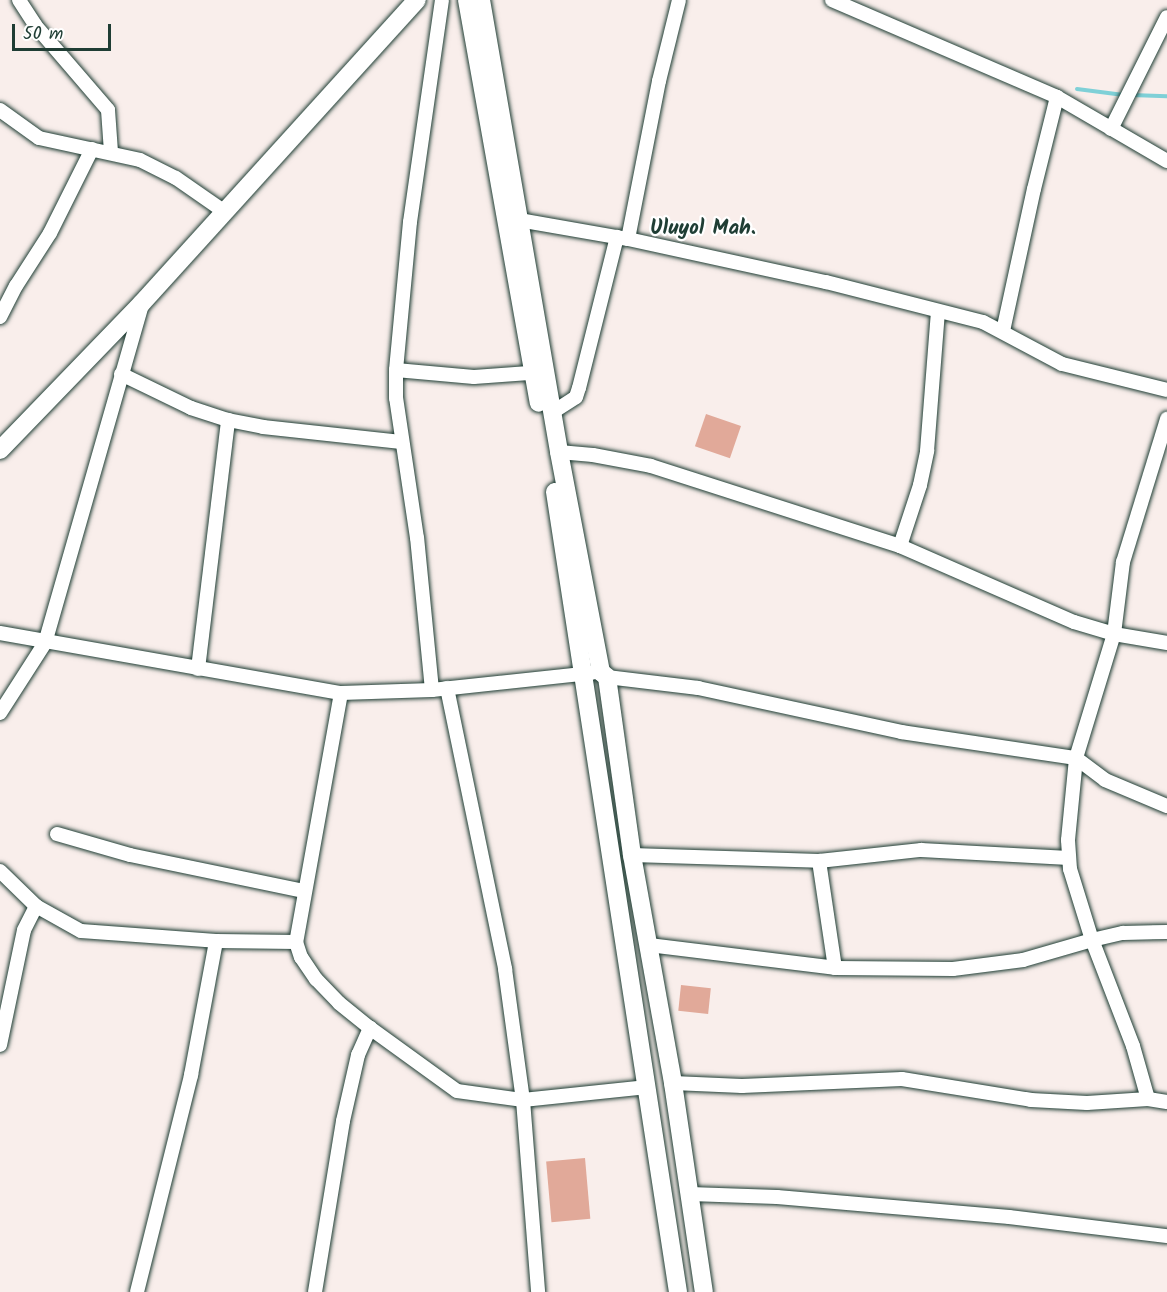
<!DOCTYPE html>
<style>
body{margin:0}
#map{position:relative;width:1167px;height:1292px;overflow:hidden;background:#f9eeeb;font-family:Kalam,sans-serif}
div>[style]{position:absolute}
[style*='--x']{left:calc(var(--x)*1px);top:calc(var(--y)*1px);width:calc(var(--w)*1px);rotate:calc(var(--a)*1deg)}
.stream>*{height:4px;margin:-2px;padding:0 2px;transform-origin:2px;border-radius:2px;background:#7fd0d7}
.building>*{inset:0;background:#e1a999;transform-origin:0 0}
.roads{filter:drop-shadow(0 0 2px #1f3d34) drop-shadow(0 0 2px #1f3d34)}
.street>*{height:14px;margin:-7px;padding:0 7px;transform-origin:7px;border-radius:7px;background:#fff}
.secondary>*{height:18px;margin:-9px;padding:0 9px;transform-origin:9px;border-radius:9px;background:#fff}
span{translate:-50% -50%;white-space:nowrap;text-align:center;line-height:1.15;-webkit-text-stroke:4.5px #fff;paint-order:stroke}
.district-label{font-size:21px;color:#1f3d34;font-weight:700}
.scale{position:absolute;left:12px;top:24px;width:99px;height:27px;box-sizing:border-box;border:3px solid #1f3d34;border-top:0;padding-left:8px;font-size:18px;line-height:21px;white-space:nowrap;color:#1f3d34;-webkit-text-stroke:4px #fff;paint-order:stroke}
</style>
<div id="map">
<div class="stream">
<i style="--x:1077;--y:89;--w:47;--a:7.3"></i>
<i style="--x:1131;--y:95;--w:36;--a:2"></i>
</div>
<div class="building">
<i style="left:706px;top:414px;width:37px;height:34px;rotate:19deg"></i>
<i style="left:681px;top:985px;width:30px;height:26px;rotate:6deg"></i>
<i style="left:585px;top:1158px;width:61px;height:39px;rotate:85deg"></i>
</div>
<div class="roads">
<div class="street">
<i style="--x:19;--y:0;--w:30;--a:57"></i>
<i style="--x:35;--y:25;--w:112;--a:49.3"></i>
<i style="--x:108;--y:110;--w:42;--a:85.9"></i>
<i style="--x:832;--y:0;--w:245;--a:23.3"></i>
<i style="--x:1057;--y:97;--w:127;--a:30.2"></i>
<i style="--x:0;--y:110;--w:48;--a:35.7"></i>
<i style="--x:39;--y:138;--w:103;--a:12.3"></i>
<i style="--x:140;--y:160;--w:40;--a:26.6"></i>
<i style="--x:176;--y:178;--w:60;--a:34.8"></i>
<i style="--x:1111;--y:129;--w:125;--a:-63.4"></i>
<i style="--x:519;--y:220;--w:111;--a:9.9"></i>
<i style="--x:628;--y:239;--w:203;--a:12.3"></i>
<i style="--x:826;--y:282;--w:162;--a:14.3"></i>
<i style="--x:983;--y:322;--w:89;--a:28"></i>
<i style="--x:1062;--y:364;--w:108;--a:13.9"></i>
<i style="--x:628;--y:239;--w:161;--a:-78.9"></i>
<i style="--x:659;--y:81;--w:83;--a:-76.1"></i>
<i style="--x:0;--y:317;--w:35;--a:-63"></i>
<i style="--x:16;--y:286;--w:63;--a:-57.3"></i>
<i style="--x:50;--y:233;--w:94;--a:-63.4"></i>
<i style="--x:1003;--y:331;--w:145;--a:-77.7"></i>
<i style="--x:1034;--y:189;--w:95;--a:-76"></i>
<i style="--x:396;--y:370;--w:78;--a:5.1"></i>
<i style="--x:474;--y:377;--w:69;--a:-4.1"></i>
<i style="--x:121;--y:374;--w:78;--a:25.9"></i>
<i style="--x:191;--y:408;--w:39;--a:18"></i>
<i style="--x:228;--y:420;--w:36;--a:11"></i>
<i style="--x:263;--y:427;--w:139;--a:6.2"></i>
<i style="--x:553;--y:412;--w:27;--a:-33"></i>
<i style="--x:576;--y:397;--w:9;--a:-72"></i>
<i style="--x:579;--y:388;--w:156;--a:-75.9"></i>
<i style="--x:559;--y:452;--w:34;--a:5"></i>
<i style="--x:593;--y:455;--w:59;--a:10.7"></i>
<i style="--x:651;--y:466;--w:262;--a:17.8"></i>
<i style="--x:900;--y:546;--w:190;--a:23.6"></i>
<i style="--x:1074;--y:622;--w:42;--a:16.7"></i>
<i style="--x:1114;--y:634;--w:54;--a:9.6"></i>
<i style="--x:900;--y:546;--w:64;--a:-71.8"></i>
<i style="--x:920;--y:485;--w:35;--a:-78"></i>
<i style="--x:927;--y:451;--w:140;--a:-85.5"></i>
<i style="--x:0;--y:633;--w:346;--a:10"></i>
<i style="--x:341;--y:693;--w:91;--a:-1.9"></i>
<i style="--x:432;--y:690;--w:161;--a:-6.1"></i>
<i style="--x:198;--y:669;--w:251;--a:-83.1"></i>
<i style="--x:607;--y:677;--w:92;--a:6.9"></i>
<i style="--x:698;--y:688;--w:208;--a:12.2"></i>
<i style="--x:901;--y:732;--w:177;--a:8.5"></i>
<i style="--x:1076;--y:758;--w:36;--a:37"></i>
<i style="--x:1105;--y:780;--w:67;--a:22.8"></i>
<i style="--x:447;--y:688;--w:287;--a:78.3"></i>
<i style="--x:505;--y:969;--w:132;--a:82.2"></i>
<i style="--x:523;--y:1100;--w:193;--a:85.5"></i>
<i style="--x:432;--y:690;--w:153;--a:-95.6"></i>
<i style="--x:417;--y:538;--w:142;--a:-98.5"></i>
<i style="--x:396;--y:398;--w:28;--a:-90"></i>
<i style="--x:396;--y:370;--w:149;--a:-84.6"></i>
<i style="--x:410;--y:222;--w:224;--a:-81.8"></i>
<i style="--x:341;--y:693;--w:253;--a:100.2"></i>
<i style="--x:296;--y:942;--w:16;--a:72"></i>
<i style="--x:301;--y:957;--w:27;--a:56"></i>
<i style="--x:316;--y:979;--w:33;--a:46"></i>
<i style="--x:339;--y:1003;--w:40;--a:39"></i>
<i style="--x:370;--y:1028;--w:107;--a:35.9"></i>
<i style="--x:457;--y:1091;--w:67;--a:7.8"></i>
<i style="--x:523;--y:1100;--w:125;--a:-6"></i>
<i style="--x:0;--y:713;--w:83;--a:-57.3"></i>
<i style="--x:45;--y:643;--w:353;--a:-74"></i>
<i style="--x:57;--y:834;--w:76;--a:16"></i>
<i style="--x:130;--y:855;--w:178;--a:11.7"></i>
<i style="--x:632;--y:855;--w:187;--a:1.8"></i>
<i style="--x:819;--y:861;--w:103;--a:-6.2"></i>
<i style="--x:921;--y:850;--w:148;--a:3.1"></i>
<i style="--x:819;--y:861;--w:108;--a:81.5"></i>
<i style="--x:0;--y:871;--w:50;--a:44.2"></i>
<i style="--x:36;--y:906;--w:51;--a:29.1"></i>
<i style="--x:81;--y:931;--w:135;--a:4.2"></i>
<i style="--x:216;--y:941;--w:80;--a:0.7"></i>
<i style="--x:649;--y:945;--w:187;--a:7"></i>
<i style="--x:835;--y:968;--w:118;--a:0.5"></i>
<i style="--x:953;--y:969;--w:71;--a:-7.3"></i>
<i style="--x:1023;--y:960;--w:72;--a:-16.2"></i>
<i style="--x:1092;--y:940;--w:32;--a:-13"></i>
<i style="--x:1123;--y:933;--w:44;--a:-1.3"></i>
<i style="--x:0;--y:1045;--w:117;--a:-78.2"></i>
<i style="--x:24;--y:930;--w:27;--a:-63"></i>
<i style="--x:673;--y:1083;--w:69;--a:2.5"></i>
<i style="--x:742;--y:1086;--w:160;--a:-2.5"></i>
<i style="--x:902;--y:1079;--w:131;--a:9.2"></i>
<i style="--x:1031;--y:1100;--w:56;--a:3.1"></i>
<i style="--x:1087;--y:1103;--w:61;--a:-3.8"></i>
<i style="--x:1148;--y:1099;--w:19;--a:9"></i>
<i style="--x:1148;--y:1099;--w:55;--a:-105.8"></i>
<i style="--x:1133;--y:1046;--w:114;--a:-111.1"></i>
<i style="--x:1092;--y:940;--w:74;--a:-107.2"></i>
<i style="--x:1070;--y:869;--w:29;--a:-94"></i>
<i style="--x:1068;--y:840;--w:82;--a:-84.4"></i>
<i style="--x:1076;--y:758;--w:130;--a:-73"></i>
<i style="--x:1114;--y:634;--w:73;--a:-82.9"></i>
<i style="--x:1123;--y:562;--w:150;--a:-72.9"></i>
<i style="--x:690;--y:1194;--w:87;--a:2"></i>
<i style="--x:777;--y:1197;--w:233;--a:4.9"></i>
<i style="--x:1009;--y:1217;--w:159;--a:6.9"></i>
<i style="--x:137;--y:1292;--w:224;--a:-76"></i>
<i style="--x:191;--y:1075;--w:136;--a:-79.4"></i>
<i style="--x:315;--y:1292;--w:173;--a:-80.7"></i>
<i style="--x:343;--y:1121;--w:68;--a:-77.2"></i>
<i style="--x:358;--y:1055;--w:30;--a:-66"></i>
</div>
<div class="secondary">
<i style="--x:467;--y:0;--w:409;--a:79.9"></i>
<i style="--x:481;--y:0;--w:459;--a:80.2"></i>
<i style="--x:559;--y:452;--w:224;--a:79.2"></i>
<i style="--x:601;--y:672;--w:8;--a:40"></i>
<i style="--x:607;--y:677;--w:180;--a:82"></i>
<i style="--x:632;--y:855;--w:232;--a:79.8"></i>
<i style="--x:673;--y:1083;--w:211;--a:81.6"></i>
<i style="--x:0;--y:450;--w:204;--a:-46"></i>
<i style="--x:142;--y:303;--w:409;--a:-47.8"></i>
<i style="--x:555;--y:492;--w:809;--a:81.26"></i>
</div>
</div>
<div class="district-label">
<span style="left:703px;top:229px">Uluyol Mah.</span>
</div>
<div class="scale">50 m</div>
</div>
